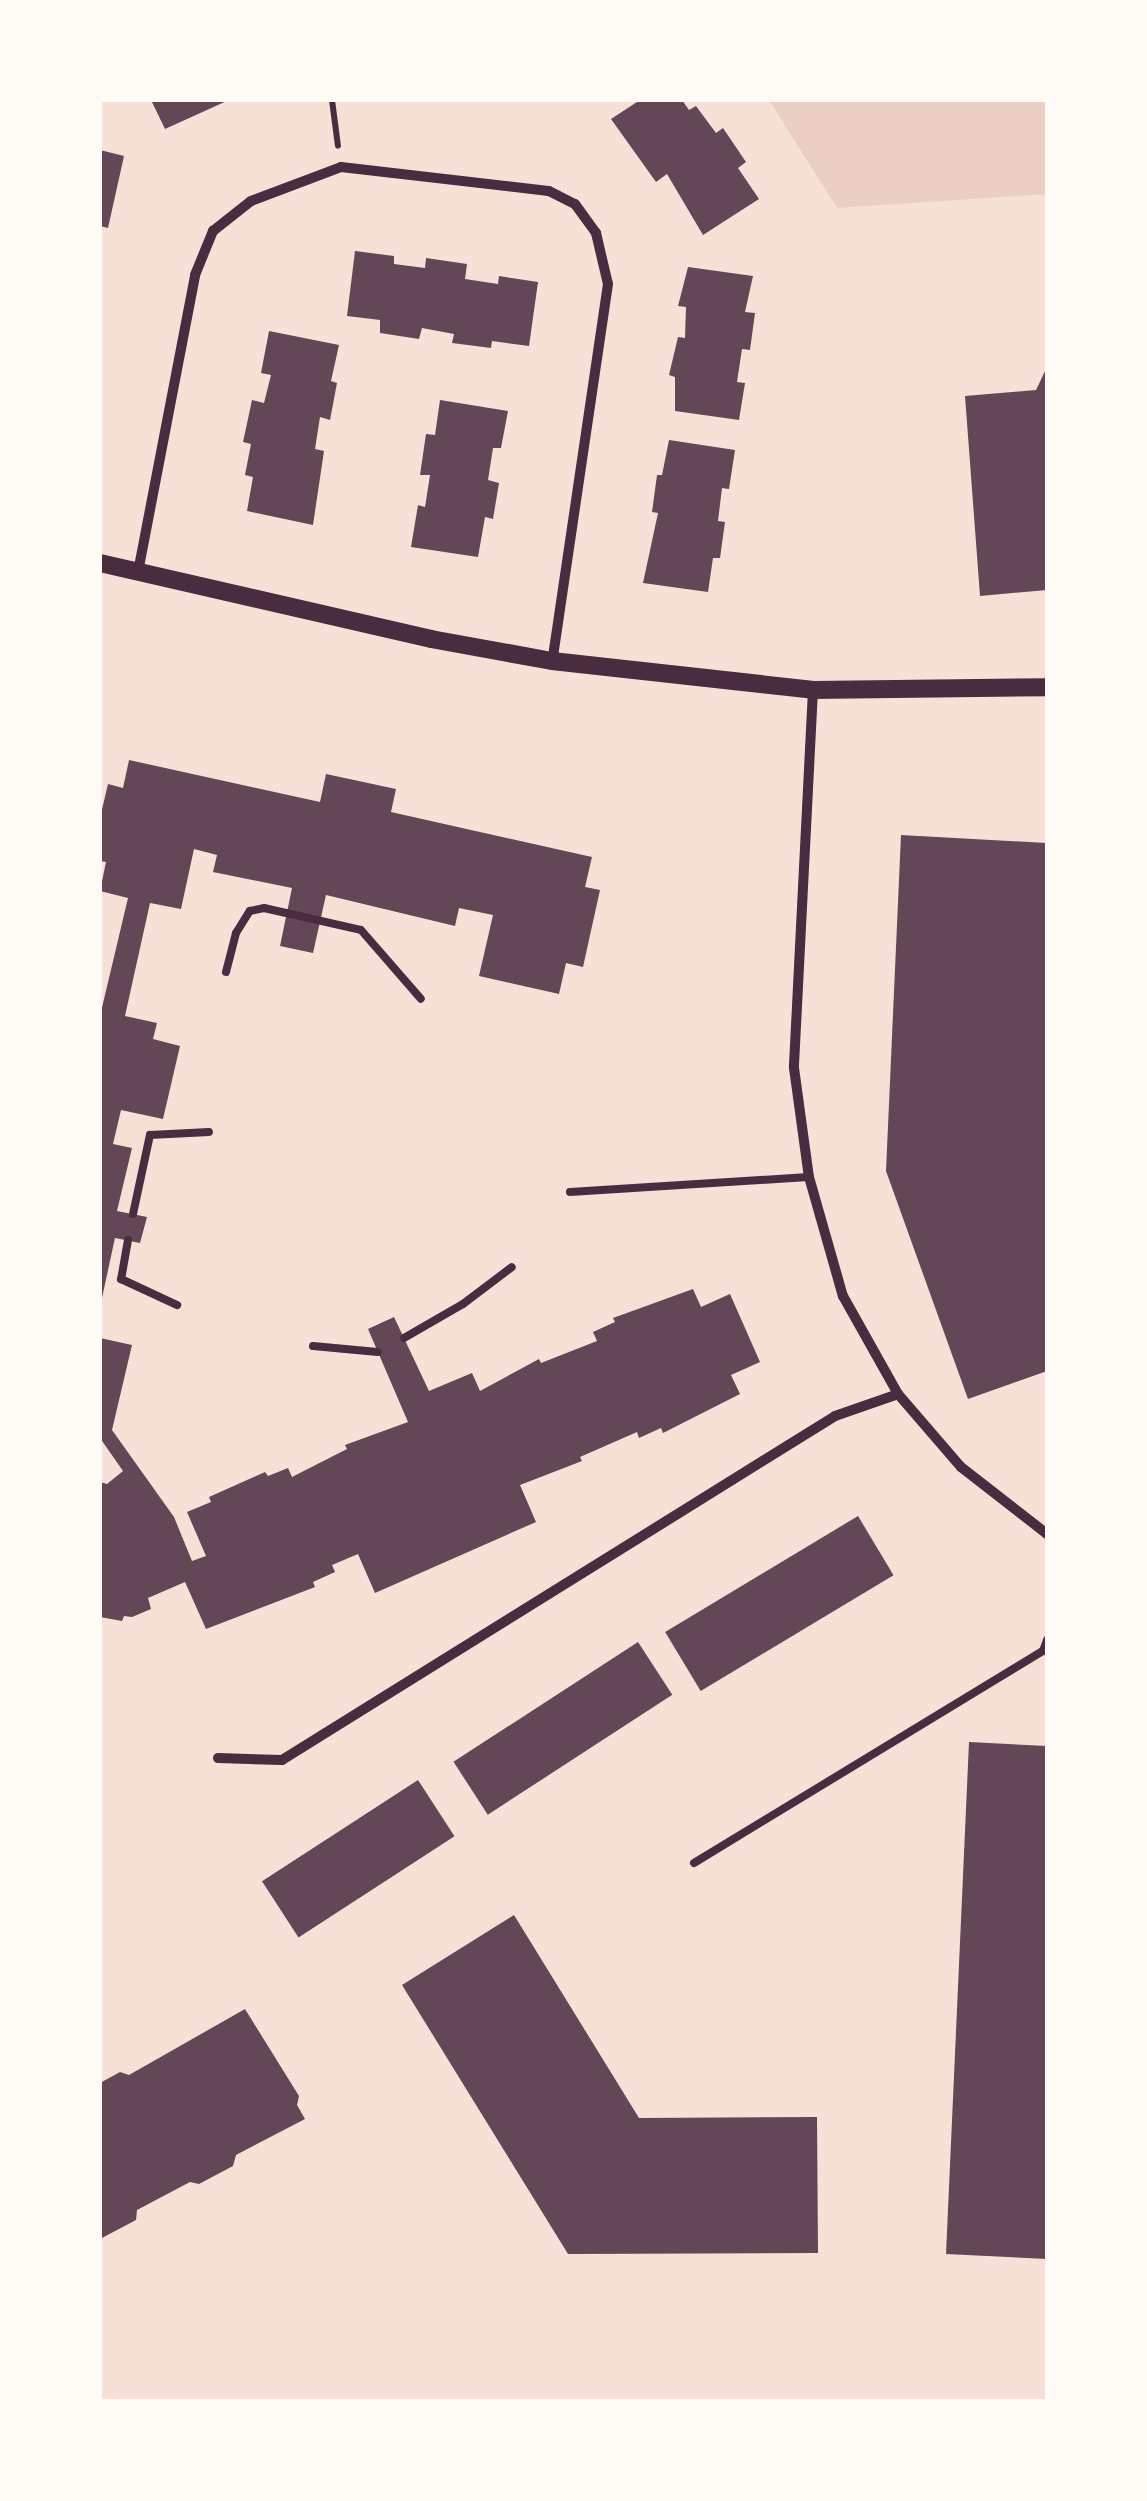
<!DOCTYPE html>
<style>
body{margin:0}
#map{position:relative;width:1147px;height:2501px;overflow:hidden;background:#f7e1d7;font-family:Manrope,sans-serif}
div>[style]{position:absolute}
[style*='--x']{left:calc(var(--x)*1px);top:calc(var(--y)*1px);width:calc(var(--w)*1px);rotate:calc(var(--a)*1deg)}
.green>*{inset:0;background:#ebcfc5}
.building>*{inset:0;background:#644757;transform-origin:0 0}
.path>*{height:6px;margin:-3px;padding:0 3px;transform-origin:3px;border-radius:3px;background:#4a2c40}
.service>*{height:8px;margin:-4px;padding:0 4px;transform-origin:4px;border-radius:4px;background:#4a2c40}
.minor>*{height:10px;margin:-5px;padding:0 5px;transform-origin:5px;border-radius:5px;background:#4a2c40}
.tertiary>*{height:18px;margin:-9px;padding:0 9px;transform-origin:9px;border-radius:9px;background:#4a2c40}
span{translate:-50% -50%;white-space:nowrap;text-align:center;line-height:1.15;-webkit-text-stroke:8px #fffaf5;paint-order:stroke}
.frame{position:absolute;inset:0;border:102px solid #fffaf5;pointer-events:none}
</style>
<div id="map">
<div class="green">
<i style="clip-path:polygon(769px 100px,1047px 100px,1047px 194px,837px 208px)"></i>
</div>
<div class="building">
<i style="clip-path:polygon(151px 100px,229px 100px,165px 129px)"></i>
<i style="clip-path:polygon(640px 100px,682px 100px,689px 110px,696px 106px,716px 133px,723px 128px,746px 162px,738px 168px,759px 199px,703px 235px,667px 174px,656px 182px,611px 119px)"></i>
<i style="clip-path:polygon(100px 150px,124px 156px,108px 228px,100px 226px)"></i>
<i style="clip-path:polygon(355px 251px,394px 256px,394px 264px,425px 268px,426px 258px,467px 264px,465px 279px,498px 284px,499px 276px,538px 282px,529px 346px,492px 341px,491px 348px,452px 343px,454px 334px,422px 328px,419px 339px,380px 333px,380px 320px,347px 316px)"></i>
<i style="clip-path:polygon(688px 267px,753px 276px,745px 312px,755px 313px,750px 350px,742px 349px,737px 382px,745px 383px,739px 420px,675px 411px,675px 377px,669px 375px,678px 337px,685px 338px,686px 307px,678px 306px)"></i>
<i style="clip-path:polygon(269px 331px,339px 345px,331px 381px,337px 383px,330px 420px,320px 417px,315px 449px,324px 451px,313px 525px,247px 511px,253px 477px,245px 475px,251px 444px,243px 442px,252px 400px,264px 403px,271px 375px,261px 373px)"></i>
<i style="clip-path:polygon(1047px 367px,1047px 590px,980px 596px,965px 396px,1036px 390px)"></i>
<i style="clip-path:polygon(440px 400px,508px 411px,501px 448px,493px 448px,488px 480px,499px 483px,493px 519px,485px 517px,478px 557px,411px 547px,418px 505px,425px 507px,430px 475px,420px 475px,426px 434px,435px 435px)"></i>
<i style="clip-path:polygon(669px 440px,735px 450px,729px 489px,722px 488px,718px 521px,725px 522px,720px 558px,713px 558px,708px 592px,643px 583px,658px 513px,652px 512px,657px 475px,662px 475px)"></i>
<i style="clip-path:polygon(129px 760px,320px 802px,326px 774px,396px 789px,391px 812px,592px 857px,585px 887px,600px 890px,583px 967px,566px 963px,559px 994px,479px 976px,493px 915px,459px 908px,455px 926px,326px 895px,313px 953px,280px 946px,292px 888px,213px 872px,217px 855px,194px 849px,181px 909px,150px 903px,125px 1016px,157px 1023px,153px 1039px,180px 1046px,163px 1119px,121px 1110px,113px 1144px,132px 1148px,117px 1211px,147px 1217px,140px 1243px,115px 1238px,102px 1298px,100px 1016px,128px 898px,100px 891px,106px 862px,100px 861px,100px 818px,108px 784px,123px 788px)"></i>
<i style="clip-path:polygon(901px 835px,1047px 843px,1047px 1371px,968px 1399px,886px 1171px)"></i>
<i style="clip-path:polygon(693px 1289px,701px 1307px,730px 1294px,760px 1362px,731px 1375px,740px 1394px,663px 1433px,661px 1428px,639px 1438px,637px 1432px,580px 1457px,582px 1461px,520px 1485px,536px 1522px,375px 1593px,358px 1554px,332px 1565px,335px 1572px,313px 1582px,315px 1587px,206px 1629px,185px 1582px,148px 1598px,151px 1609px,132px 1617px,124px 1616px,122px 1621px,100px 1617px,100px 1482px,107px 1484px,123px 1471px,100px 1438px,100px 1338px,132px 1345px,112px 1430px,174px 1517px,192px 1561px,206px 1556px,187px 1512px,211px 1502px,209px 1497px,265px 1472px,268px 1476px,288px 1468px,292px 1477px,347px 1449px,345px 1445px,408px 1422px,368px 1329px,394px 1317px,429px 1391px,472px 1373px,480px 1391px,539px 1359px,541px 1363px,597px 1341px,593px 1332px,615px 1322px,613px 1318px)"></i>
<i style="left:858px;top:1516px;width:69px;height:225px;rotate:59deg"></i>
<i style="left:638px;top:1642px;width:63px;height:220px;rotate:57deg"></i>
<i style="clip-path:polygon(969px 1742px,1047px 1746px,1047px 2259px,946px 2254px)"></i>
<i style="left:418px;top:1780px;width:67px;height:186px;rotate:57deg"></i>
<i style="clip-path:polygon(514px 1915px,639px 2118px,817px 2117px,818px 2253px,568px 2254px,402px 1985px)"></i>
<i style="clip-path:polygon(245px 2009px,299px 2096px,297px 2105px,305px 2119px,236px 2155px,233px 2166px,199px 2184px,190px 2182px,137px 2210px,136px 2220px,100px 2239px,100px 2083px,120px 2072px,129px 2075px)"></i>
</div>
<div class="path">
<i style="--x:332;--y:100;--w:46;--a:82.6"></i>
</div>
<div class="service">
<i style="--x:226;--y:972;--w:40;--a:-75.6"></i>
<i style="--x:236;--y:933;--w:26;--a:-58"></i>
<i style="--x:250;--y:911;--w:14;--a:-12"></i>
<i style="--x:264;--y:908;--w:99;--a:12.8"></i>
<i style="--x:361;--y:930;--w:91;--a:49"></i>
<i style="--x:570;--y:1192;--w:239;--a:-3.6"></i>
<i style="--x:133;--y:1214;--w:81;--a:-77.9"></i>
<i style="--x:150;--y:1135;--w:59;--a:-2.9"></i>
<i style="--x:128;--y:1240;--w:40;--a:100"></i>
<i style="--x:121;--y:1279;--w:62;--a:24.9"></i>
<i style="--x:404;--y:1338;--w:68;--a:-30"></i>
<i style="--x:463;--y:1304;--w:61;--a:-37.1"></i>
<i style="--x:313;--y:1346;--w:65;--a:5.3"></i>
<i style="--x:694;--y:1863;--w:408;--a:-31.3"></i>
<i style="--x:1043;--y:1651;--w:12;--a:-70"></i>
</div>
<div class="minor">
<i style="--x:138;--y:572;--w:302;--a:-79.1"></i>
<i style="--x:195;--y:275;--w:48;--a:-67.8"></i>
<i style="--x:213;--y:231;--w:48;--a:-38.3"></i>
<i style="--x:251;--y:201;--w:96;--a:-20.7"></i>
<i style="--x:341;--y:167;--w:209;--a:6.6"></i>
<i style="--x:549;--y:191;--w:29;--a:27"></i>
<i style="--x:575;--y:204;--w:36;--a:54"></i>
<i style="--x:596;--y:233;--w:52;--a:76.8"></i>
<i style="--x:608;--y:284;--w:381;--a:98.4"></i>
<i style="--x:813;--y:690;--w:378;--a:92.9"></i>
<i style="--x:794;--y:1068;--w:110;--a:82.2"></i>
<i style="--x:809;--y:1177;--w:124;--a:74.1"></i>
<i style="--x:843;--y:1296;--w:112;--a:60.7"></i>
<i style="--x:898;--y:1394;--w:96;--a:49.2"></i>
<i style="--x:961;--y:1467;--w:109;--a:37.9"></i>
<i style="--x:218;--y:1758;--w:64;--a:1.8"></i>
<i style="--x:282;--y:1760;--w:651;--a:-31.88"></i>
<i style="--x:835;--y:1416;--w:67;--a:-19.2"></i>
</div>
<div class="tertiary">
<i style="--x:100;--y:563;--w:340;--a:12.9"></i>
<i style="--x:431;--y:639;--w:123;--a:10.3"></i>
<i style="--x:552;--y:661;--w:263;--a:6.3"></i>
<i style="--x:813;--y:690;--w:234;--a:-0.7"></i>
</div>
<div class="frame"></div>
</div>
